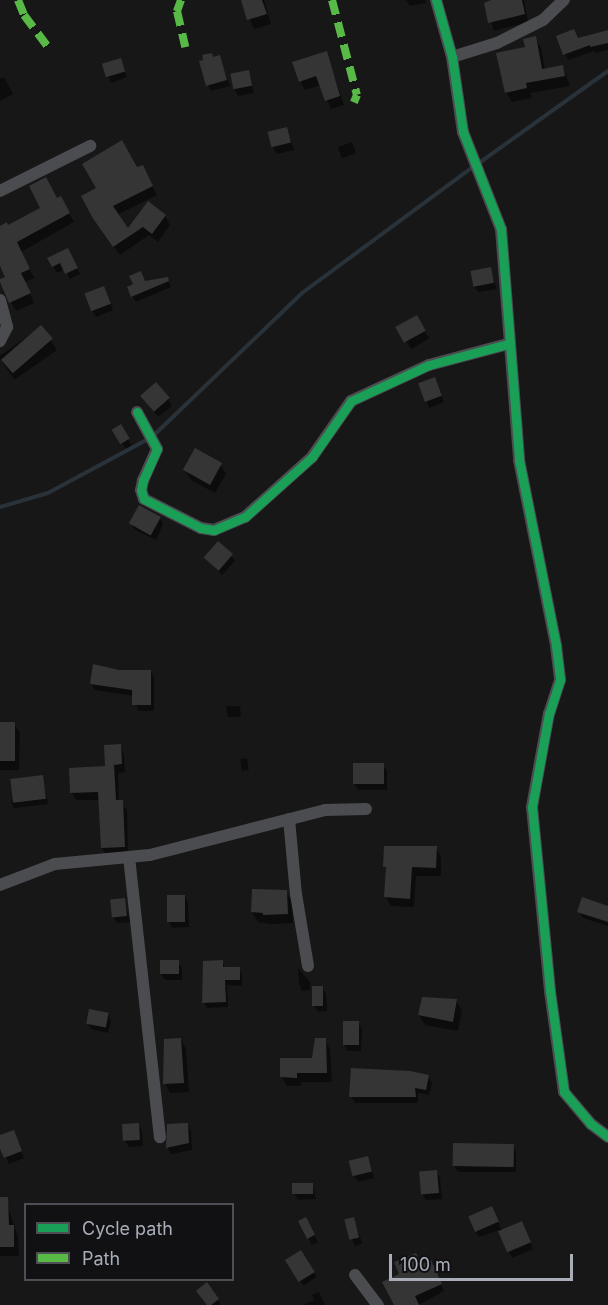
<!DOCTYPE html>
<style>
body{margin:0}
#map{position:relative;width:608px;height:1305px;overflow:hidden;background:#171717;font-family:Inter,sans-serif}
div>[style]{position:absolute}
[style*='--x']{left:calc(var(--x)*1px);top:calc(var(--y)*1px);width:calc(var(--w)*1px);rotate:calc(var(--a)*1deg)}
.shadow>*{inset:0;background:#0007;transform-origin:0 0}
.stream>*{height:4px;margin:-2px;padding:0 2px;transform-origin:2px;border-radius:2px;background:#2a3239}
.building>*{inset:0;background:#353536;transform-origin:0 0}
.street>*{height:12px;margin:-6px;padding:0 6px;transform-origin:6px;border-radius:6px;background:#4b4c50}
.quiet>*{height:8px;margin-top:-4px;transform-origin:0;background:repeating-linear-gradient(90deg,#58b947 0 15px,transparent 0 23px)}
.cycleway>*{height:9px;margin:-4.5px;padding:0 4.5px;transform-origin:4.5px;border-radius:4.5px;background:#1a9f57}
span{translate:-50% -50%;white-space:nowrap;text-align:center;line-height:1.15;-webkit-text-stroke:6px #111113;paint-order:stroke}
.legend{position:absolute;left:24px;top:1203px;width:210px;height:78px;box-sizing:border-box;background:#111113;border:2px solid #4d4f55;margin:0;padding:8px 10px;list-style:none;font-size:18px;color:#a8adb8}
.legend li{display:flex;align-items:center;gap:12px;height:30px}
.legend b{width:30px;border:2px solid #4d4f55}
.scale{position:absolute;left:389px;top:1254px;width:184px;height:27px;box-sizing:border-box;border:3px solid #a8adb8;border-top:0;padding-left:8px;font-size:18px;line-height:21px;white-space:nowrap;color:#a8adb8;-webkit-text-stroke:4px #111113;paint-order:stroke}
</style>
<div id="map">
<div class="shadow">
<i style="clip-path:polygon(242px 0,264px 0,271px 24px,254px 29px)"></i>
<i style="clip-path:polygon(406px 0,425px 0,426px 3px,410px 6px)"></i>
<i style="clip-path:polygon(496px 0,524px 0,528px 22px,494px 31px,485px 4px)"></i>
<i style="clip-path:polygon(608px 32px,608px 50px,595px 53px,594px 51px,568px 60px,565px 54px,578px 40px)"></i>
<i style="clip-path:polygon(535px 38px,541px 48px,545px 70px,563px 67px,570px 86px,530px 93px,532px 98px,512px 102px,506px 92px,527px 48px)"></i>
<i style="clip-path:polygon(326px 53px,344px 105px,331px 109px,321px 85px,305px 90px,300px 81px)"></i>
<i style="clip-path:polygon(219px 57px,230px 86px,211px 91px,208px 85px)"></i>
<i style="clip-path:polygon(120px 60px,127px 77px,111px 83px,108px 76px)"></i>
<i style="clip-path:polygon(248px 72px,254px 93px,238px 96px,234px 89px)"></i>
<i style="clip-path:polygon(4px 77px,13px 94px,0 101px,0 79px)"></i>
<i style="clip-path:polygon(286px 129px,294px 150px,277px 154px,273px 148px)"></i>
<i style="left:352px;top:142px;width:12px;height:15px;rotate:70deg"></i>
<i style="clip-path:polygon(137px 169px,147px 176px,157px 195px,117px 215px,128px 230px,165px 216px,170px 225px,158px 242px,149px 235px,120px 255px,99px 226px)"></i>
<i style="clip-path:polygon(60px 198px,74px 222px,21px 252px,34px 278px,25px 282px,34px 303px,16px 311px,11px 302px,7px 278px,0 262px,0 227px,8px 227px)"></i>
<i style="clip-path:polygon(67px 250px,80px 274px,70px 279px,65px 269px,57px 273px,49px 258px)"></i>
<i style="clip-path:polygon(490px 269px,497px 289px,478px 292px,474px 286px)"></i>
<i style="clip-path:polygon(167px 278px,171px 287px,136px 302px,132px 296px,135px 285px)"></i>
<i style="clip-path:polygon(107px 294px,113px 310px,96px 317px,92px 311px)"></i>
<i style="left:416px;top:317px;width:25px;height:21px;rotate:58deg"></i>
<i style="left:41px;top:327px;width:28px;height:52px;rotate:55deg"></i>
<i style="left:435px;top:379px;width:25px;height:16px;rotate:69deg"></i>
<i style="clip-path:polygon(168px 399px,172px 406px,158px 417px,146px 402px)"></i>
<i style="left:120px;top:426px;width:23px;height:7px;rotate:59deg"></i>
<i style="clip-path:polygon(220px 464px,226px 474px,215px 493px,191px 480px,185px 470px)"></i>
<i style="clip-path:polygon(160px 518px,163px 524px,156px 540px,135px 530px,131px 524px)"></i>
<i style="clip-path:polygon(231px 555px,235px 561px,222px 575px,205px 557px)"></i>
<i style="clip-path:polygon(119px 671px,151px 671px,154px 678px,154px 711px,138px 711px,134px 696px,95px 690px,91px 684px)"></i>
<i style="clip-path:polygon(226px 706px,240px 706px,241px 717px,228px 717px)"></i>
<i style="clip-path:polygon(0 723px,14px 724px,20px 733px,19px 770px,0 770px)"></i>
<i style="clip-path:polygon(120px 746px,124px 754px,125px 772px,118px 773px,119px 802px,127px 810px,128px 855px,107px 856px,102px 848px,100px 800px,76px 800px,71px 792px,106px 767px)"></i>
<i style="left:247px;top:758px;width:12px;height:7px;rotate:81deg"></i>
<i style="clip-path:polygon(383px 765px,387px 771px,387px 790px,358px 790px,354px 783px)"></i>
<i style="clip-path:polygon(42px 777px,48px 804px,14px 808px,11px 802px)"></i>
<i style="clip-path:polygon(436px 848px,441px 857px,441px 876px,416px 876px,414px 907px,391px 906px,386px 897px,388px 871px,385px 867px)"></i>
<i style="clip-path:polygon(286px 892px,292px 902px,293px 923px,270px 924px,258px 922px,252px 912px)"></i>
<i style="clip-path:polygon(185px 896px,188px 903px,189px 927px,172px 928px,169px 921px)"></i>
<i style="clip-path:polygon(124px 899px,130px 922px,117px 923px,113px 917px)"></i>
<i style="clip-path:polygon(608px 908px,608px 926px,583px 918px,579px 911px)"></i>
<i style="clip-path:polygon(178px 962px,182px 968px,182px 980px,165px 980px,161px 974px)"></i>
<i style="clip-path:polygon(222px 962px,226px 968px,239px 968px,242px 974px,242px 986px,227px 985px,228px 1007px,207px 1008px,204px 1003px)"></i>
<i style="clip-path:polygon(298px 968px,310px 982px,310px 990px,302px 991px,299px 984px)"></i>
<i style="clip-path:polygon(322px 987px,326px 994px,327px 1011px,318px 1012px,314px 1005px)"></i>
<i style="clip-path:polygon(456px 1001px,462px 1010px,458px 1031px,425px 1025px,419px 1015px)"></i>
<i style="clip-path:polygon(108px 1014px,111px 1021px,108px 1033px,91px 1029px,87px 1023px)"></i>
<i style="clip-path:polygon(358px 1023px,362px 1029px,361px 1051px,347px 1051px,344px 1045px)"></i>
<i style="clip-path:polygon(181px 1039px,186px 1049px,189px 1092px,170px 1093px,165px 1083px)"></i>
<i style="clip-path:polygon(325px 1040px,330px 1049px,332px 1082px,301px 1082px,301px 1086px,287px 1086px,282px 1077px,282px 1059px,314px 1060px)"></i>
<i style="clip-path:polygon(352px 1069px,428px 1077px,432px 1083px,429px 1095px,418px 1093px,418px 1103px,355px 1103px,351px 1097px)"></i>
<i style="clip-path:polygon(138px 1124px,142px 1131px,143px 1146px,129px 1147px,125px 1141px)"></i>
<i style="clip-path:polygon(187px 1125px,191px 1131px,192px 1150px,171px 1154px,167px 1147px)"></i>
<i style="clip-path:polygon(0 1136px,16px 1138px,24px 1158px,9px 1164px,0 1144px)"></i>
<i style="clip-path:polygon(513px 1146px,516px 1152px,516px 1172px,458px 1172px,454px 1166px)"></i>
<i style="clip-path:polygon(368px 1158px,374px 1178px,358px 1182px,354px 1176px)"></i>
<i style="clip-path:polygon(436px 1172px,440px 1178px,442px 1199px,426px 1200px,422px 1194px)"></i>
<i style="clip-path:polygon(312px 1184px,316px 1199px,298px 1200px,294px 1193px)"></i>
<i style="clip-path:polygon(8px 1207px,18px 1237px,19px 1256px,0 1256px,0 1208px)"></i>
<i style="clip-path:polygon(495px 1214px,502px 1231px,525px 1229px,533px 1249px,512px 1258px,499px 1230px,479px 1237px,475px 1231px)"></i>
<i style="left:353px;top:1218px;width:27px;height:8px;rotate:70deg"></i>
<i style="clip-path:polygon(300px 1221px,309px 1225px,318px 1242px,312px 1245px)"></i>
<i style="left:300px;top:1252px;width:30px;height:16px;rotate:56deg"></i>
<i style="clip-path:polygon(421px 1266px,434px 1269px,444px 1291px,418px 1305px,396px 1305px)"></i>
<i style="clip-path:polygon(207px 1285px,218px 1300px,221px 1305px,207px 1305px)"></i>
<i style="clip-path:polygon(319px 1292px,325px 1305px,304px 1305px,314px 1300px,312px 1295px)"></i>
</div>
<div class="stream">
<i style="--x:479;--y:163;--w:158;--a:-35.5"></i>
<i style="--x:0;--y:507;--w:50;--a:-16.3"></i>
<i style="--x:48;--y:493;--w:118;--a:-28.3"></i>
<i style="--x:152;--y:437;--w:208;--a:-43.8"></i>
<i style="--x:302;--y:293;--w:212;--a:-36.4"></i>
</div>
<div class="building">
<i style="clip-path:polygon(241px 0,262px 0,267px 14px,247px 20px)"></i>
<i style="clip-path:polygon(491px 0,522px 0,525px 14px,488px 23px,484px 3px)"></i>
<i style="clip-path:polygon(574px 29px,578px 38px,608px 30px,608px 43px,590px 47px,590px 45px,563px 55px,556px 36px)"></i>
<i style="clip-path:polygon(536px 36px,542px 69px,563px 65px,565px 76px,526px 83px,527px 88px,505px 93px,496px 53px,525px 47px,523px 39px)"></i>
<i style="clip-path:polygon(327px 51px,340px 96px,325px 101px,316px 76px,299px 82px,292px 62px)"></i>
<i style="clip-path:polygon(212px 53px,213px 57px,220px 55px,227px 80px,206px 86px,199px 61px,203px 60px,202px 55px)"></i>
<i style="left:121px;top:58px;width:14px;height:20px;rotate:73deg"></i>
<i style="left:249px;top:70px;width:16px;height:19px;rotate:79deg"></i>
<i style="left:287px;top:127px;width:16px;height:20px;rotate:76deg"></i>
<i style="clip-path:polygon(122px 140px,137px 167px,143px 165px,153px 186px,113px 206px,128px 228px,148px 201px,166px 215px,152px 234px,143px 227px,113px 247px,92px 217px,81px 196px,96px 188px,82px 164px)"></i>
<i style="clip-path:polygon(46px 177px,57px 198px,61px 196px,70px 213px,17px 242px,30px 269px,21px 273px,31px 293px,9px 303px,0 282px,0 279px,5px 277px,0 266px,0 226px,7px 222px,8px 225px,40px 208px,29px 186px)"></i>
<i style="clip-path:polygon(68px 248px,78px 268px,65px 274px,60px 263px,52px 267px,47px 258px)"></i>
<i style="left:491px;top:267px;width:16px;height:21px;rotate:79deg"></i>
<i style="clip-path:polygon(141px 271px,145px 281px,168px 277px,169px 281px,131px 297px,127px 287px,133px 284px,129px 276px)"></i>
<i style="left:104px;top:286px;width:19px;height:21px;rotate:69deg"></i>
<i style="left:417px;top:315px;width:18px;height:25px;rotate:61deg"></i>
<i style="left:41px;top:325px;width:18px;height:53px;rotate:49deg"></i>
<i style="left:435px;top:377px;width:20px;height:18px;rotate:70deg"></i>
<i style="left:156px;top:382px;width:21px;height:21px;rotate:49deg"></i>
<i style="left:121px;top:424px;width:17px;height:11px;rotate:59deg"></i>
<i style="left:195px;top:448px;width:31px;height:25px;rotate:29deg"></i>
<i style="left:139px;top:505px;width:25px;height:21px;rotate:29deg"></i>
<i style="left:218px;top:541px;width:20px;height:22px;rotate:41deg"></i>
<i style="clip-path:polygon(93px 664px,119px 670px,151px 670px,151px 705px,132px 705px,132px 690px,90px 684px)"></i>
<i style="left:0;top:722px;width:15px;height:39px"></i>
<i style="clip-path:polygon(121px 744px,122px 764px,114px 765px,116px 800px,123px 800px,125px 847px,101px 848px,98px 792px,70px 793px,69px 768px,105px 766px,104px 745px)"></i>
<i style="left:353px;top:763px;width:31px;height:21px"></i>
<i style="left:43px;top:775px;width:24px;height:33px;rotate:83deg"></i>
<i style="clip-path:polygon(384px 846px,437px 846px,436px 868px,412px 867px,410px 899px,384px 897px,386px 867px,383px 867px)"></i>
<i style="clip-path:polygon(252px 889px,287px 890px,288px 914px,263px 915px,263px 913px,251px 912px)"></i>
<i style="left:167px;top:895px;width:18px;height:27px"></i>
<i style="clip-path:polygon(582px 897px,608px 906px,608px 922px,577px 912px)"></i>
<i style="left:125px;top:898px;width:18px;height:15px;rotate:84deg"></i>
<i style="left:160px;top:960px;width:19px;height:14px"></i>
<i style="clip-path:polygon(223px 960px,223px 967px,240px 967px,240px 980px,225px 980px,226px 1002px,202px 1003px,203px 961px)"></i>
<i style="left:312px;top:986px;width:11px;height:20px"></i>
<i style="clip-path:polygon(422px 997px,457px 999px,453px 1022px,418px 1015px)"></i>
<i style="left:89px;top:1009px;width:20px;height:15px;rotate:11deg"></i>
<i style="left:343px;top:1021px;width:16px;height:24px"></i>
<i style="clip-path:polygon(181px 1038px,184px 1083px,163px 1084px,164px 1039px)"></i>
<i style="clip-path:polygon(315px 1038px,326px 1038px,327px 1073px,297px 1073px,297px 1078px,280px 1077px,280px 1058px,312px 1058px)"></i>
<i style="clip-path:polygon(351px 1068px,410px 1071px,429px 1075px,426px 1090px,415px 1088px,416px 1097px,349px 1097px)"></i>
<i style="left:139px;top:1123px;width:17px;height:17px;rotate:87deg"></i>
<i style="clip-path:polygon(185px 1123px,188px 1123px,189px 1143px,166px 1148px,167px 1124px)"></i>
<i style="clip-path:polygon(14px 1130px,22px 1151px,4px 1158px,0 1149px,0 1135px)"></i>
<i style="left:453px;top:1143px;width:61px;height:23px;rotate:1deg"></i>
<i style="left:368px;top:1156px;width:16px;height:20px;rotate:76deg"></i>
<i style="left:437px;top:1170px;width:23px;height:18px;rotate:85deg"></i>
<i style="left:292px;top:1183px;width:21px;height:11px"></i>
<i style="clip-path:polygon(0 1197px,8px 1197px,9px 1225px,14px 1225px,14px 1247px,0 1247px)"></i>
<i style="left:492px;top:1206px;width:17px;height:26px;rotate:66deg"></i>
<i style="left:306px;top:1217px;width:20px;height:9px;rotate:63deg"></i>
<i style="left:354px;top:1217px;width:21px;height:10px;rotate:76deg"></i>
<i style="left:522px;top:1221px;width:23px;height:26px;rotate:67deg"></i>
<i style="left:301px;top:1250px;width:26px;height:19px;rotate:58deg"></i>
<i style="clip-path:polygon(416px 1253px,421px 1264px,431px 1260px,442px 1284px,415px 1296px,419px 1305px,394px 1305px,382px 1282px,399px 1274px,394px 1262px)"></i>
<i style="clip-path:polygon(207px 1282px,219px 1299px,211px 1305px,207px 1305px,196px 1291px)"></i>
</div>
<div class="street">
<i style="--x:436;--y:0;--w:59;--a:74.3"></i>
<i style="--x:452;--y:57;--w:76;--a:81.7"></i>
<i style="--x:463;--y:132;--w:104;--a:68.6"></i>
<i style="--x:501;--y:229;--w:232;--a:85.5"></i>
<i style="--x:519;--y:460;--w:190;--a:78.7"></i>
<i style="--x:556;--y:646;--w:34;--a:83"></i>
<i style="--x:560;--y:680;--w:35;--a:108"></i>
<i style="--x:549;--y:713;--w:96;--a:100.3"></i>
<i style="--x:532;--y:807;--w:185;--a:84.4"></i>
<i style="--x:550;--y:991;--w:102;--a:82.1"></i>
<i style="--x:564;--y:1092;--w:42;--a:49.8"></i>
<i style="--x:591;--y:1124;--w:21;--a:37"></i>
<i style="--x:452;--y:57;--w:47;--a:-17.3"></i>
<i style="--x:497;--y:43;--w:51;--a:-26.6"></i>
<i style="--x:543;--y:20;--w:29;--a:-44"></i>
<i style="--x:0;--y:191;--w:101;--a:-26.6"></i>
<i style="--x:0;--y:300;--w:28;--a:75"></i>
<i style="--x:7;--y:327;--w:16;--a:117"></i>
<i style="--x:137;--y:412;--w:42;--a:61.6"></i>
<i style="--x:157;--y:449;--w:34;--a:114"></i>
<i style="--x:143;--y:480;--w:10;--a:101"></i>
<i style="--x:141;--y:490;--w:9;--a:72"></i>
<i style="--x:144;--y:499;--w:64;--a:27"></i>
<i style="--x:201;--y:528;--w:13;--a:9"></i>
<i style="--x:214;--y:530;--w:34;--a:-23"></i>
<i style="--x:245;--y:517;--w:90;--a:-41.8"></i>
<i style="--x:312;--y:457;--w:68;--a:-55.1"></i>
<i style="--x:351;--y:401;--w:86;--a:-24.8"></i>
<i style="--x:429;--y:365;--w:82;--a:-14.9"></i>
<i style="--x:289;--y:819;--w:75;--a:84.7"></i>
<i style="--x:296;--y:894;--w:73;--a:80.5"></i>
<i style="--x:129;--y:857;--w:282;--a:83.7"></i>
<i style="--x:0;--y:885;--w:59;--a:-20.9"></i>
<i style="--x:55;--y:864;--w:95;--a:-5.4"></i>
<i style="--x:150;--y:855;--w:181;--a:-14.4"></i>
<i style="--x:325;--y:810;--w:41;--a:-1.4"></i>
<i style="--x:355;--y:1275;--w:38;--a:53"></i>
</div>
<div class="quiet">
<i style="--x:18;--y:0;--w:16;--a:68"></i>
<i style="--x:24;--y:15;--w:45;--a:53.1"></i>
<i style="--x:181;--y:0;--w:12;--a:110"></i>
<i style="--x:177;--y:11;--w:37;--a:77"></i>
<i style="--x:332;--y:0;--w:98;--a:75.3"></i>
<i style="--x:357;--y:95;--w:8;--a:113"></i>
</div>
<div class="cycleway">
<i style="--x:436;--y:0;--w:59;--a:74.3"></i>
<i style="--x:452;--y:57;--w:76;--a:81.7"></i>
<i style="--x:463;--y:132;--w:104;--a:68.6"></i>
<i style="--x:501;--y:229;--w:232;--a:85.5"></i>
<i style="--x:519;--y:460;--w:190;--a:78.7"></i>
<i style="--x:556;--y:646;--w:34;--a:83"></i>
<i style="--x:560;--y:680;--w:35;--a:108"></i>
<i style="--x:549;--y:713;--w:96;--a:100.3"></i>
<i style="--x:532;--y:807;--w:185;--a:84.4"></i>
<i style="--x:550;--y:991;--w:102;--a:82.1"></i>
<i style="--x:564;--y:1092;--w:42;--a:49.8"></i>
<i style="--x:591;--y:1124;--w:21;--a:37"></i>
<i style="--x:137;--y:412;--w:42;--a:61.6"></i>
<i style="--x:157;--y:449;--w:34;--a:114"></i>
<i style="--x:143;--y:480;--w:10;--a:101"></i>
<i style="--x:141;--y:490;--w:9;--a:72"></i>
<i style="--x:144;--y:499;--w:64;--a:27"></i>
<i style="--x:201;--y:528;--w:13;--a:9"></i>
<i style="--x:214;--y:530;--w:34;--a:-23"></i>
<i style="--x:245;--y:517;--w:90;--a:-41.8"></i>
<i style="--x:312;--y:457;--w:68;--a:-55.1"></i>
<i style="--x:351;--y:401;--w:86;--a:-24.8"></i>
<i style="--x:429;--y:365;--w:82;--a:-14.9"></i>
</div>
<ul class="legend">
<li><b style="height:8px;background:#1a9f57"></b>Cycle path</li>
<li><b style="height:8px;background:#58b947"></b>Path</li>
</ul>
<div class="scale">100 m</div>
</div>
